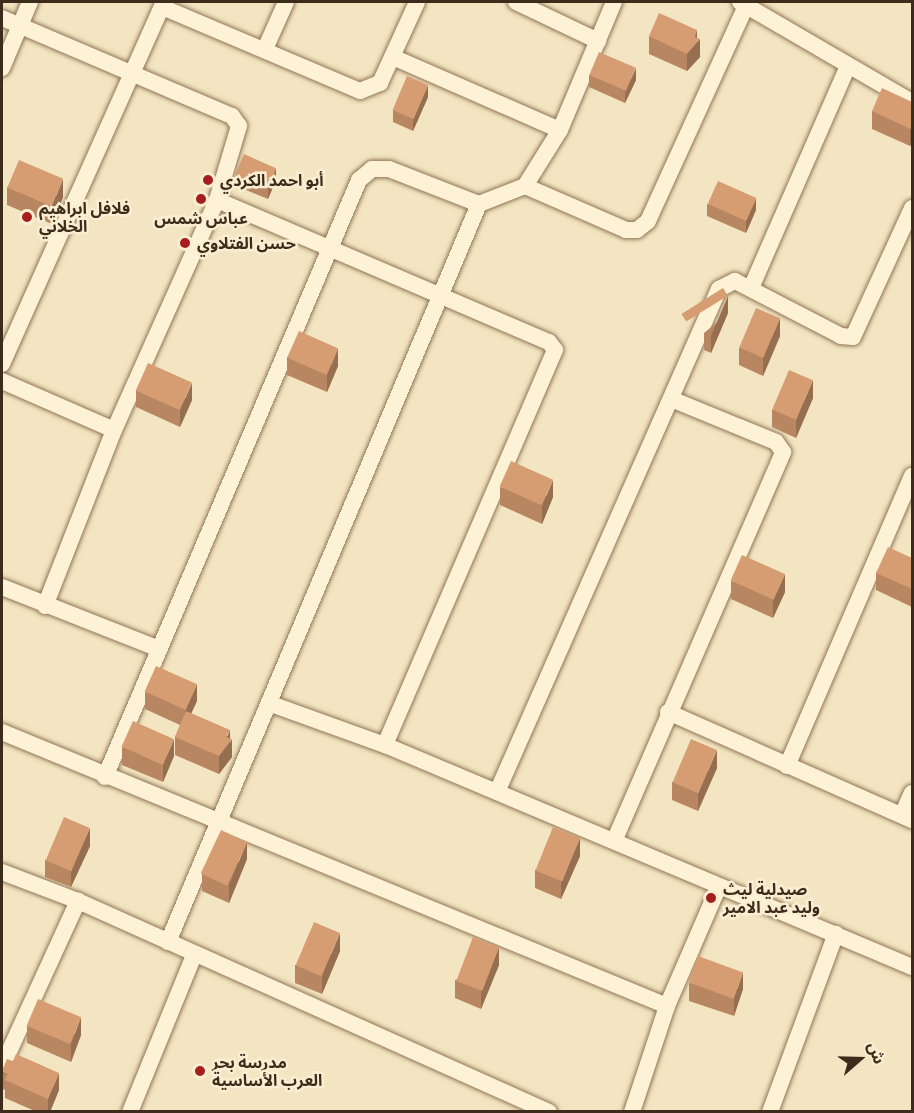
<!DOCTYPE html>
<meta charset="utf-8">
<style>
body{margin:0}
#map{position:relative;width:914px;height:1113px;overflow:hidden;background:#f3e5c1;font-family:"Source Serif 4","Noto Sans Arabic",serif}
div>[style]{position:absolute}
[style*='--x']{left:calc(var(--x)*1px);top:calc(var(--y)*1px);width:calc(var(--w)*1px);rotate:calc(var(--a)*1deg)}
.roads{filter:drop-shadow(0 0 2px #907556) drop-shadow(0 0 2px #907556)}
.minor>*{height:16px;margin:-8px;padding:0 8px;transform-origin:8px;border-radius:8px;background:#fdf1d6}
.wall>*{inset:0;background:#b88762}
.shaded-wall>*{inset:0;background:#966e50}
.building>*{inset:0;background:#d69d72;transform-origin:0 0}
.dots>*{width:16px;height:16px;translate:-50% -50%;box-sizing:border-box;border:3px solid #faeed2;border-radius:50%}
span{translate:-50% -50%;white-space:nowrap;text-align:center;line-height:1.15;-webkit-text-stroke:5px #faeed2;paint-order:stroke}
.poi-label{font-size:16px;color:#3d2c1c;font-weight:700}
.left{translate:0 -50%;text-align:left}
.frame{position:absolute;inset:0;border:3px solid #3d2c1c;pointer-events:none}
.north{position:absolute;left:830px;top:1029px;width:60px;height:60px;-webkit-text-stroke:4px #faeed2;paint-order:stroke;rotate:70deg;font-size:16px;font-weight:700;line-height:24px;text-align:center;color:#3d2c1c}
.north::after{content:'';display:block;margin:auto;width:21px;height:27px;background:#3d2c1c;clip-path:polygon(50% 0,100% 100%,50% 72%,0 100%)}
</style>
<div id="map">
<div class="roads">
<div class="minor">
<i style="--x:516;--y:2;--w:91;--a:25.4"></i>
<i style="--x:740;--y:2;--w:199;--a:30.2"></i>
<i style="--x:162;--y:7;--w:215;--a:23"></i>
<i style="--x:360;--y:91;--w:22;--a:-22"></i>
<i style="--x:380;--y:83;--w:89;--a:-65.4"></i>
<i style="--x:2;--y:18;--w:250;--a:23.1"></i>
<i style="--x:232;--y:116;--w:12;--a:55"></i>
<i style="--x:239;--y:126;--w:77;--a:106.6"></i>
<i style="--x:217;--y:200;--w:252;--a:114.1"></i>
<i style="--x:114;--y:430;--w:189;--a:111.4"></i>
<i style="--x:265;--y:49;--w:51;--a:-65.9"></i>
<i style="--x:395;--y:58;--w:180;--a:23.6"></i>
<i style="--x:2;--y:68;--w:72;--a:-67"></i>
<i style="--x:525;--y:186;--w:66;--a:-58"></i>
<i style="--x:560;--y:130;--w:139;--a:-67.1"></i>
<i style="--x:217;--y:200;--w:361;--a:23.2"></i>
<i style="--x:549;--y:342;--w:10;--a:53"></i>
<i style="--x:555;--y:350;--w:430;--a:113.3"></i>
<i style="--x:751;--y:288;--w:242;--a:-66.4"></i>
<i style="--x:2;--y:364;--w:397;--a:-65.9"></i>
<i style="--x:2;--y:381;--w:122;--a:23.6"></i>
<i style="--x:2;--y:587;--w:169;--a:21.5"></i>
<i style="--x:271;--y:704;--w:121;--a:19.8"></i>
<i style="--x:385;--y:745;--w:572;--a:22.84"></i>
<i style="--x:668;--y:712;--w:267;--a:23.9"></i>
<i style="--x:2;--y:732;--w:719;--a:22.39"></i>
<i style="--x:787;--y:766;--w:316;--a:-66.7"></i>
<i style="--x:105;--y:777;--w:649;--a:-66.95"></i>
<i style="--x:359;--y:180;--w:17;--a:-40"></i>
<i style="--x:372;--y:169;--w:17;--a:0"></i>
<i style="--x:389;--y:169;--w:97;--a:21.3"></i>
<i style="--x:497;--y:792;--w:550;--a:-66.19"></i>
<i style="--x:719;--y:289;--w:18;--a:-27"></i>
<i style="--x:735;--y:281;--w:119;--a:27.4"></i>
<i style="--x:841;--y:336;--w:12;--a:5"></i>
<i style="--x:853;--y:337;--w:142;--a:-65.4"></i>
<i style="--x:902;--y:815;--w:24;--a:-66"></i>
<i style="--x:615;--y:839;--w:422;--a:-66.5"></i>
<i style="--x:783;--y:452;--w:12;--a:-125"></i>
<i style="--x:776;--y:442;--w:113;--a:-157.7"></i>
<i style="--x:2;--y:872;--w:81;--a:20.9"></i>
<i style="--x:78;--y:901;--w:516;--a:24.13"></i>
<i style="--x:168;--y:942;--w:801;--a:-67.15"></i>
<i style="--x:479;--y:204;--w:49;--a:-21.4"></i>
<i style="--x:525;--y:186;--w:110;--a:23.5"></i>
<i style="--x:626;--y:230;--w:11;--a:0"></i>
<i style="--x:637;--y:230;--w:14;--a:-39"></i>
<i style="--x:648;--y:221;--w:241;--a:-65.5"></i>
<i style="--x:2;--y:1067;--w:183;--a:-65.4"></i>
<i style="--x:130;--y:1112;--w:170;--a:-67.8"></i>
<i style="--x:632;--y:1112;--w:112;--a:-71.7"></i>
<i style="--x:667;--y:1006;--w:129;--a:-66.6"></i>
<i style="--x:770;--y:1112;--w:190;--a:-69.7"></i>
</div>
</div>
<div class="wall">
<i style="clip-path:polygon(649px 36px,700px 57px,687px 71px,649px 54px)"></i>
<i style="clip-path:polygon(589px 75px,636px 80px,625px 103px,589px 87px)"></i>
<i style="clip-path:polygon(428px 97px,413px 131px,393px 122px,393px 110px)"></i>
<i style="clip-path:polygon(912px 102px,910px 146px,872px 129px,872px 111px)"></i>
<i style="clip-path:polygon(236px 174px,276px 180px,268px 199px,236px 186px)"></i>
<i style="clip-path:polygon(7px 187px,63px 197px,52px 224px,7px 205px)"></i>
<i style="clip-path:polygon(707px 204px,756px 210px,746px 233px,707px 216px)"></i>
<i style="clip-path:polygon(728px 313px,711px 353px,704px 350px,704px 333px)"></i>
<i style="clip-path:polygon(780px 336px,763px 376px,739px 365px,739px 348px)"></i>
<i style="clip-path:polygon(287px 357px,338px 366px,327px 392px,287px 375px)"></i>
<i style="clip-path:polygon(136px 390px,192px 400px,180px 427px,136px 407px)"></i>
<i style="clip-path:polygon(813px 398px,796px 438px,772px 427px,772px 410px)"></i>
<i style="clip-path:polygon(500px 487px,553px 497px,542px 524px,500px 505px)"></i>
<i style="clip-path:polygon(912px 558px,912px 607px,876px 590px,876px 573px)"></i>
<i style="clip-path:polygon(731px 581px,785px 592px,773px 618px,731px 599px)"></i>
<i style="clip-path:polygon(145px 692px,197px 701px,191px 713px,230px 738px,232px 757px,219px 774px,175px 755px,175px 737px,180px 725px,145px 709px)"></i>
<i style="clip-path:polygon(122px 747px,174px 756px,163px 782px,122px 765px)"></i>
<i style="clip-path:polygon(717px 768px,698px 811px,672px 800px,672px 782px)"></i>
<i style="clip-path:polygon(90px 846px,71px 887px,45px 877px,45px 860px)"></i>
<i style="clip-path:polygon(580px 856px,561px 899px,535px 888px,535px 870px)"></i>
<i style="clip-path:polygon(247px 859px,229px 903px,202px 891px,202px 874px)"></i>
<i style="clip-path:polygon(340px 951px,322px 994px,295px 983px,295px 965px)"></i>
<i style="clip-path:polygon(499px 965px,481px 1009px,455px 998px,455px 980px)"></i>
<i style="clip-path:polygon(689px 983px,743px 989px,734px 1016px,689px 1001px)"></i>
<i style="clip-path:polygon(27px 1026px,81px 1035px,71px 1062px,27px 1043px)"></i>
<i style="clip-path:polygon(2px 1071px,59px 1090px,50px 1112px,37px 1112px,5px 1098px,5px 1090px,2px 1089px)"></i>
</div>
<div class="shaded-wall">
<i style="clip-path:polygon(697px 30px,697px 42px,700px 39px,700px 57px,687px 71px,687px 54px)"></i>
<i style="clip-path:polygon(636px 68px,636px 80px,625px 103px,625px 92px)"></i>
<i style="clip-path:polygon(428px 85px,428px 97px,413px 131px,413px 119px)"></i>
<i style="clip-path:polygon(912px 126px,912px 144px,910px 146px,910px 129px)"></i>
<i style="clip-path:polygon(276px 168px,276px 180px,268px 199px,268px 188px)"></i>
<i style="clip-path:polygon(63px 179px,63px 197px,52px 224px,52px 206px)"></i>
<i style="clip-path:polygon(756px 198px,756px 210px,746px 233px,746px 221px)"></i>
<i style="clip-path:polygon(728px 296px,728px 313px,711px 353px,711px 336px)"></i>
<i style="clip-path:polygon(780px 318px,780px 336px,763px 376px,763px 358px)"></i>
<i style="clip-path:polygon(338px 348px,338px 366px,327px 392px,327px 375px)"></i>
<i style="clip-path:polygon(813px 380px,813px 398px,796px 438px,796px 420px)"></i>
<i style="clip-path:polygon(192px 383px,192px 400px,180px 427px,180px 410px)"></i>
<i style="clip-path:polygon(553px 480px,553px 497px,542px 524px,542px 506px)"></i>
<i style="clip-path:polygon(785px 574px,785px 592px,773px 618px,773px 600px)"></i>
<i style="clip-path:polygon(197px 684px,197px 701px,185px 727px,185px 710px)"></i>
<i style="clip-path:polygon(230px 730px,230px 743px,232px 739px,232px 757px,219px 774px,219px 756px)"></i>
<i style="clip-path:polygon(174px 739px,174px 756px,163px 782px,163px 765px)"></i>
<i style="clip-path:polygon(717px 750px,717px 768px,698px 811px,698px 794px)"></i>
<i style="clip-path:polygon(90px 828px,90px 846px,71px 887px,71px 870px)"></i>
<i style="clip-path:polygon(580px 838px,580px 856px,561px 899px,561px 882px)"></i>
<i style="clip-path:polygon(247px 842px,247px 859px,229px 903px,229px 885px)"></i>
<i style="clip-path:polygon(340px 933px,340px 951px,322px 994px,322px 976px)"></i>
<i style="clip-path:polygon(499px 947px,499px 965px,481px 1009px,481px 991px)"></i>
<i style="clip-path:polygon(743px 972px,743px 989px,734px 1016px,734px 999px)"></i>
<i style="clip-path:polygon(81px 1017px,81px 1035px,71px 1062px,71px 1044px)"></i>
<i style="clip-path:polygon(59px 1073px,59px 1090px,50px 1112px,48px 1112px,48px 1099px)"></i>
</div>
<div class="building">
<i style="clip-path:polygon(659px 13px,697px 30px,695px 37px,700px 39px,687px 54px,649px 36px)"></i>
<i style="left:599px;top:52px;width:40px;height:25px;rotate:23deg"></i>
<i style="left:407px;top:76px;width:23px;height:37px;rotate:23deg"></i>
<i style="clip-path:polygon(882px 88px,912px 102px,912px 126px,910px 129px,872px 111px)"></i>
<i style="left:244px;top:154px;width:35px;height:22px;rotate:24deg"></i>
<i style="left:19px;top:160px;width:48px;height:30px;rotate:23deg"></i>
<i style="left:718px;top:181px;width:42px;height:25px;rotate:24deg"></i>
<i style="left:723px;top:288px;width:9px;height:49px;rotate:58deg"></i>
<i style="left:756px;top:308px;width:26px;height:43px;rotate:23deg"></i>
<i style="left:299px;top:331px;width:43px;height:29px;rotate:24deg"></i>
<i style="left:148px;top:363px;width:48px;height:30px;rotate:24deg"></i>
<i style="left:789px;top:370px;width:26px;height:43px;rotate:23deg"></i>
<i style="left:511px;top:461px;width:46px;height:28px;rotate:24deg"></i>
<i style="clip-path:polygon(888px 547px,912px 558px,912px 589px,876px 573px)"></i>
<i style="left:742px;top:555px;width:47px;height:28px;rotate:24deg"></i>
<i style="left:156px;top:666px;width:45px;height:28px;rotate:24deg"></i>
<i style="clip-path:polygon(186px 711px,230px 730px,226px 737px,232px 739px,219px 756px,175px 737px)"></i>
<i style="left:133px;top:721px;width:45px;height:28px;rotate:24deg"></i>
<i style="left:691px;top:739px;width:28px;height:47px;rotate:23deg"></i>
<i style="left:64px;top:817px;width:28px;height:47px;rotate:23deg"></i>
<i style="left:553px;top:827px;width:29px;height:47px;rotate:22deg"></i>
<i style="left:221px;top:830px;width:29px;height:48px;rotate:25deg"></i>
<i style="left:314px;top:922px;width:28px;height:47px;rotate:23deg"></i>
<i style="left:473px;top:937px;width:28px;height:47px;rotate:21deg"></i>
<i style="left:698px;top:956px;width:48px;height:28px;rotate:20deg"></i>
<i style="left:38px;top:999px;width:47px;height:29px;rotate:23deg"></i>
<i style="clip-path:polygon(16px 1054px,59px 1073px,48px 1099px,5px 1080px,8px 1073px,2px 1071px,7px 1059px,13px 1061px)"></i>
</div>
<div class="dots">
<i style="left:208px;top:180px;background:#a61e1e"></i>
<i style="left:201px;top:199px;background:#a61e1e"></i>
<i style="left:27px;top:217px;background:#a61e1e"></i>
<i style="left:185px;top:243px;background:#a61e1e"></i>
<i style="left:711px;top:898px;background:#a61e1e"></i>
<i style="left:200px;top:1071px;background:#a61e1e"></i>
</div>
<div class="poi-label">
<span class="left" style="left:220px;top:180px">أبو احمد الكردي</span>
<span class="left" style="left:39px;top:217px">فلافل ابراهيم<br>الخلاني</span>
<span style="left:201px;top:218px">عباس شمس</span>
<span class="left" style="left:197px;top:243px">حسن الفتلاوي</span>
<span class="left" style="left:723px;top:898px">صيدلية ليث<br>وليد عبد الامير</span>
<span class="left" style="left:212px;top:1071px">مدرسة بحر<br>العرب الأساسية</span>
</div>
<div class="frame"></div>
<div class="north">ش</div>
</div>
